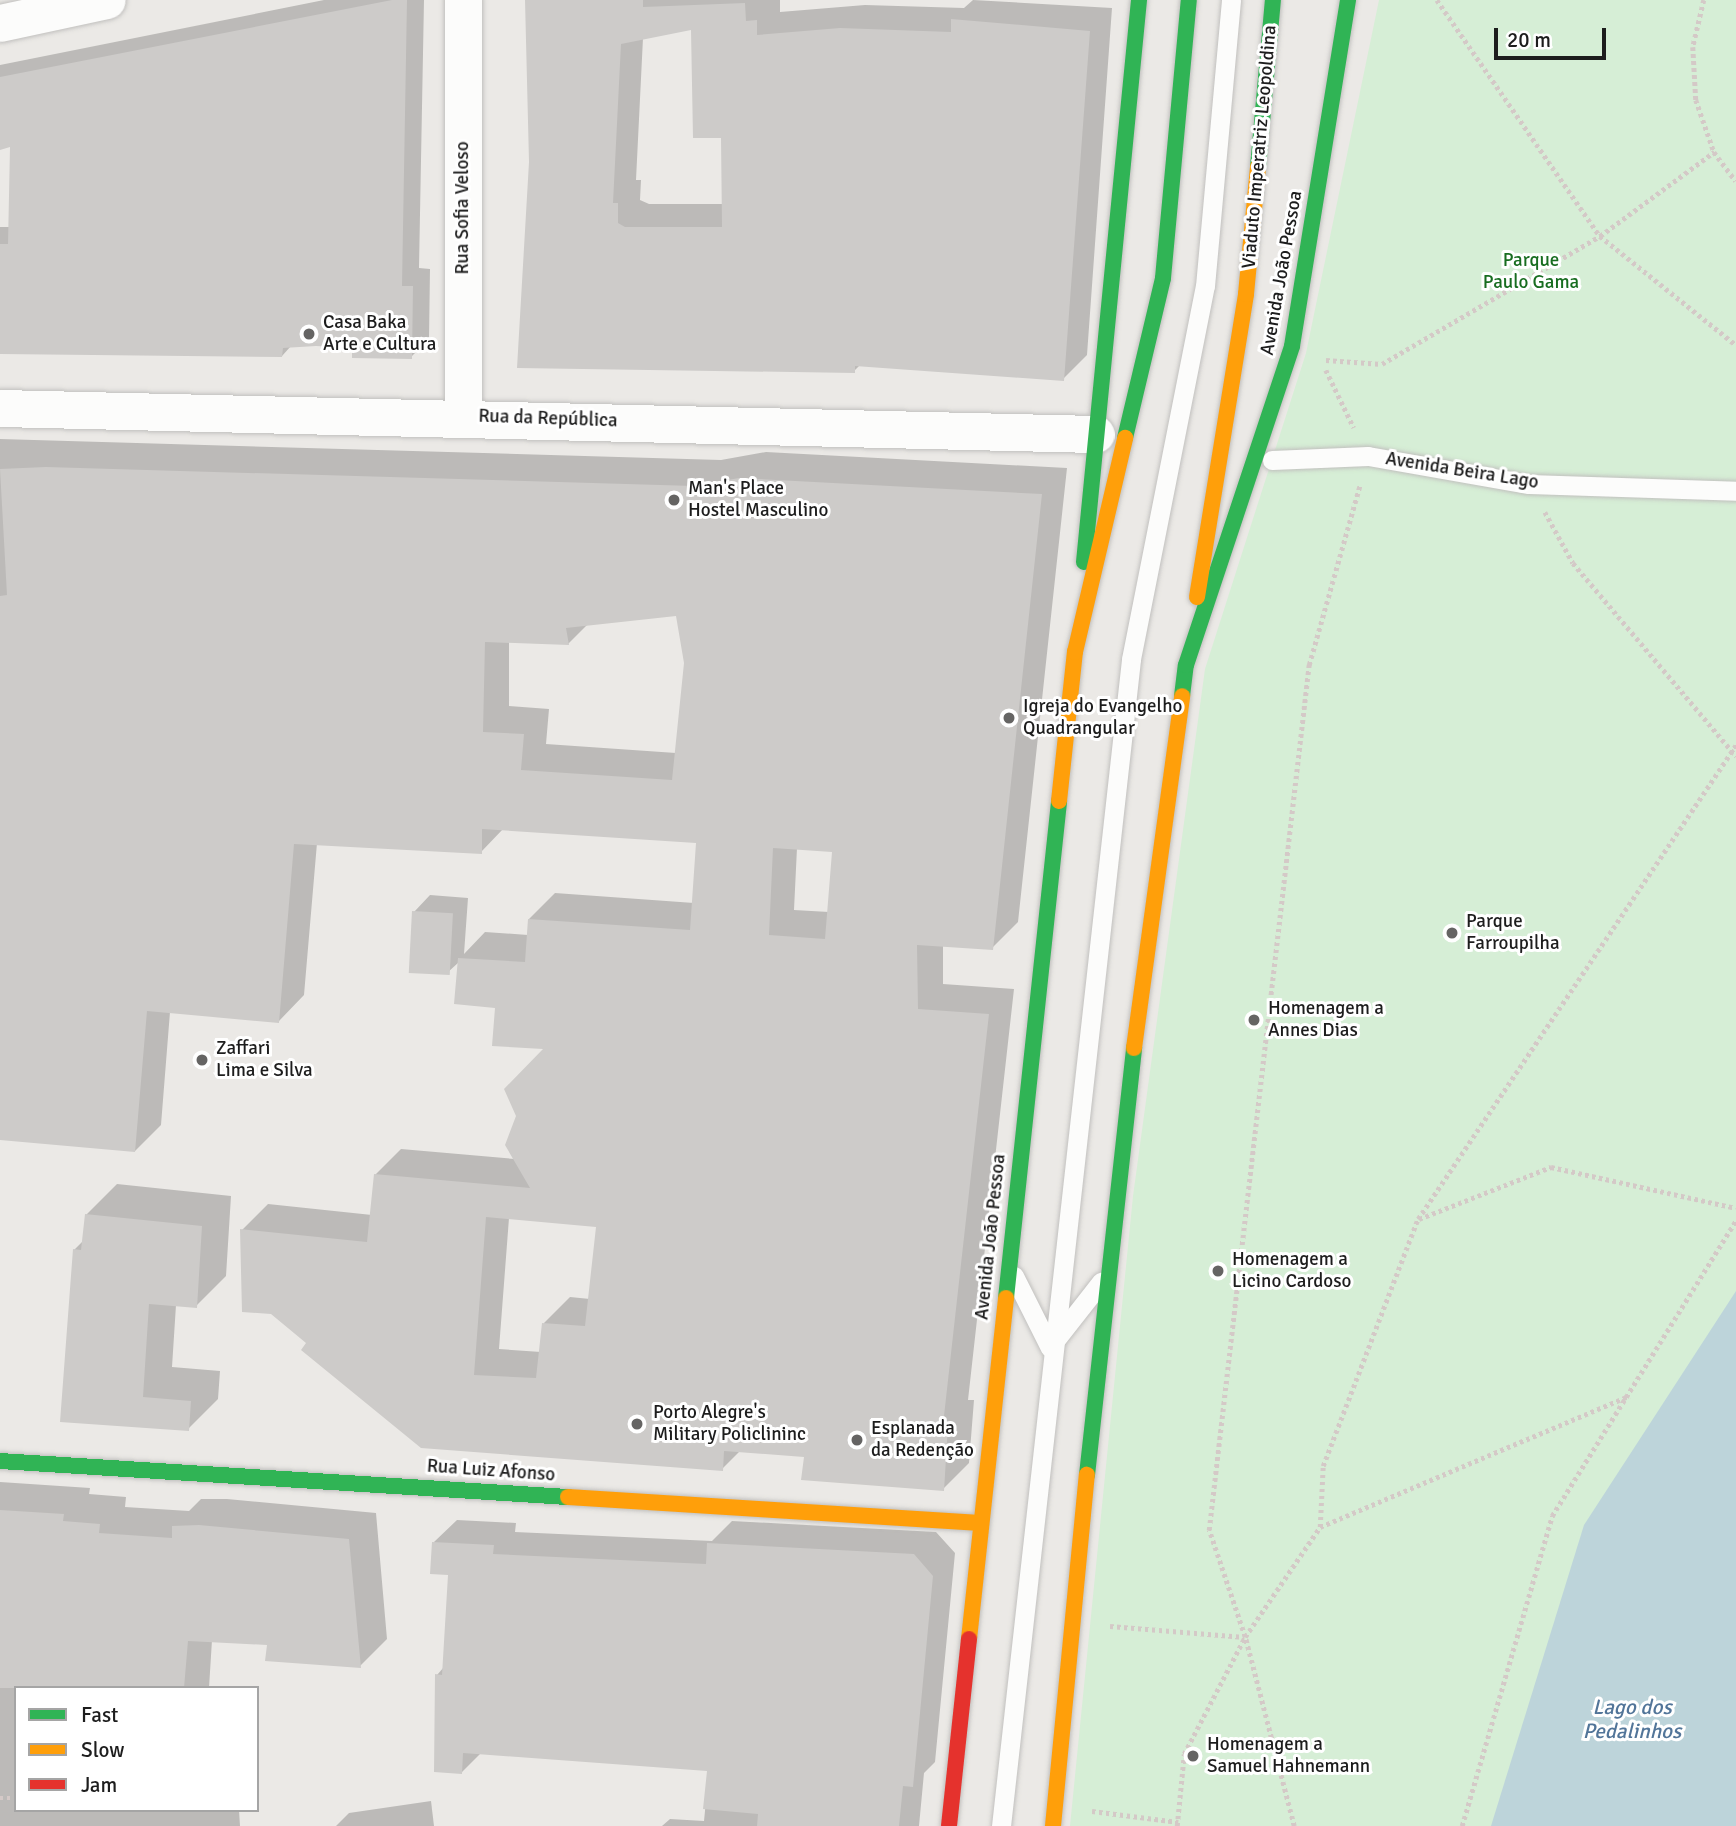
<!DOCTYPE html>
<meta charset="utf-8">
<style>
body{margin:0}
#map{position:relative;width:1736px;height:1826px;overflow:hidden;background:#ebe9e6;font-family:Signika,sans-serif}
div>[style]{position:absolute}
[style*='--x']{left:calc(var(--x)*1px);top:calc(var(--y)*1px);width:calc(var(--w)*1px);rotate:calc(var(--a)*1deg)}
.park>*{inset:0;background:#d6eed6}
.water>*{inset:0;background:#bdd4da}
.shadow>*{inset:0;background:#0003}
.building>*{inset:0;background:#cdcbc9;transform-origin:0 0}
.path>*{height:4.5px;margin-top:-2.25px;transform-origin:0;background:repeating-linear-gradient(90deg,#d4c9c7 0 3.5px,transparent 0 7px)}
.roads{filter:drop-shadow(0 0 2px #c1c0be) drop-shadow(0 0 2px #c1c0be)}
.lane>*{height:19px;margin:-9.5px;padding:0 9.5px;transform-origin:9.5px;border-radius:9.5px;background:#fcfcfb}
.street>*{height:37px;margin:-18.5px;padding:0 18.5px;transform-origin:18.5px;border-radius:18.5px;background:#fcfcfb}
.fast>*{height:16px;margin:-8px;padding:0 8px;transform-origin:8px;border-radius:8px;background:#30b455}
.slow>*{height:16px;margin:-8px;padding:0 8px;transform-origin:8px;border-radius:8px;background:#ff9f0a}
.jam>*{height:16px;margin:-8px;padding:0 8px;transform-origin:8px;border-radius:8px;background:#e5322d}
.dots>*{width:19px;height:19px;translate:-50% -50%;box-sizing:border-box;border:4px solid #fff;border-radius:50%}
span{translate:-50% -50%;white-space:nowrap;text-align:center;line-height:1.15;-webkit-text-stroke:6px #fff;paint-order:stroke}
.street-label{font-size:19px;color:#1d1d1d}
.park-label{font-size:19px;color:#186d20}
.poi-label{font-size:19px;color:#1d1d1d}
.left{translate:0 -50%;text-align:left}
.water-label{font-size:21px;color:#527599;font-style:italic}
.legend{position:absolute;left:14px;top:1686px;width:245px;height:126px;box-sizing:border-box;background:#fff;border:2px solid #a5a5a5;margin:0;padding:9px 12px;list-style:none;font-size:21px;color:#1d1d1d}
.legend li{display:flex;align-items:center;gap:14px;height:35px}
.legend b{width:35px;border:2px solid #a5a5a5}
.scale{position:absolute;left:1494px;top:28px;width:112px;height:32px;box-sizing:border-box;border:4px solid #1d1d1d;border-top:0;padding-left:9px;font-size:21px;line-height:24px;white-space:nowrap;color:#1d1d1d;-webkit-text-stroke:5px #fff;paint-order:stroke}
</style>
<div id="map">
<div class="park">
<i style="clip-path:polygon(1379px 0,1736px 0,1736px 1826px,1070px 1826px,1133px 1196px,1205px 669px,1306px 353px)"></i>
</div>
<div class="water">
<i style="clip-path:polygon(1736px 1291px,1736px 1826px,1491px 1826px,1584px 1525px)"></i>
</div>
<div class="shadow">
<i style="clip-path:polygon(324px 0,424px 0,419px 268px,430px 269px,429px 339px,411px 357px,316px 345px,291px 346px,282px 356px,0 349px,0 227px,10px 227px,12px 145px,0 148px,0 65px)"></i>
<i style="clip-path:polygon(evenodd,529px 0,780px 0,780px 12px,865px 5px,964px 8px,973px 0,1112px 8px,1087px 355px,1063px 379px,861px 364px,854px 371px,519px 366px,531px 162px,529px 0,693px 28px,723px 136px,724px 204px,649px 204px,640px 200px,641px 180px,636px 180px,643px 38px,693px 28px)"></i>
<i style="clip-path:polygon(evenodd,0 439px,721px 460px,766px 452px,1067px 468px,1018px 922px,992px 948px,943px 945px,943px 984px,1014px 989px,968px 1400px,974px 1400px,969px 1463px,943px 1489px,806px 1455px,740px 1451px,722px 1469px,308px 1343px,242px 1230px,268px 1204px,372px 1215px,375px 1175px,401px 1149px,515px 1159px,546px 1048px,496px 1006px,459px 962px,447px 973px,414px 912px,430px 895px,468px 898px,464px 954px,485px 932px,528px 935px,529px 919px,555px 893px,694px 903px,698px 842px,504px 828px,481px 852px,317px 843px,304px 995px,279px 1021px,170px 1012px,161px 1125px,135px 1151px,0 1138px,0 439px,678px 614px,685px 663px,676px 753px,546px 744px,549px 709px,509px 706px,509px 641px,568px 644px,588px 624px,678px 614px,0 439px,797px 848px,833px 850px,829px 912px,794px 910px,797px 848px,0 439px,509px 1218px,598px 1226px,590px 1299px,570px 1297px,544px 1323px,541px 1352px,499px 1349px,509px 1218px)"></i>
<i style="clip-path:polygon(117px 1184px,231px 1196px,226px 1276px,196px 1306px,176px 1305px,172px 1367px,220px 1371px,218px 1399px,188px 1429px,62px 1421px,74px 1250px,84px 1240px,86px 1215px)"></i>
<i style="clip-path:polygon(0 1482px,90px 1488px,89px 1494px,126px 1497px,125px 1507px,189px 1511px,201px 1499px,227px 1499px,376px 1513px,387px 1639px,360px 1666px,269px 1643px,212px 1640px,209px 1688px,16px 1688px,16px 1810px,239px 1810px,240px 1826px,0 1826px)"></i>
<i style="clip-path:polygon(457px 1520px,516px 1523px,515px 1532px,712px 1541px,732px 1521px,936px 1532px,955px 1553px,935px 1762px,924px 1773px,919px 1826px,662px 1826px,670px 1819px,704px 1821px,709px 1770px,482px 1752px,462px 1772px,437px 1675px,444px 1667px,450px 1573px,434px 1542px)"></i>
<i style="clip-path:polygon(431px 1801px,434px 1826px,336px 1826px,349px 1813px)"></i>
</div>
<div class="building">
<i style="clip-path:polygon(392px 0,407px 0,402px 286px,413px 286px,412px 359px,352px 358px,352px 348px,316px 346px,283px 348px,282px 357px,0 354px,0 244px,8px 244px,10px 147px,0 150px,0 77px)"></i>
<i style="clip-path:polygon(evenodd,525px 0,643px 0,643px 7px,745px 3px,746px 21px,757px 20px,757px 35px,840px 28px,951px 32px,951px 19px,1090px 31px,1064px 381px,855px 366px,855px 373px,517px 368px,529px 162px,525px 0,691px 30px,693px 138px,721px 138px,722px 227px,625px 227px,618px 223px,618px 203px,613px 203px,621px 44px,691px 30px)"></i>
<i style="clip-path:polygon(evenodd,46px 467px,694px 486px,739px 478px,1042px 494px,993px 950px,917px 945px,918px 1009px,989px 1014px,943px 1425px,948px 1425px,944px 1491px,801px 1480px,804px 1457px,724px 1451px,723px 1471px,421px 1448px,301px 1350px,306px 1343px,271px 1314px,242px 1312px,240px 1229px,367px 1242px,374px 1174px,530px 1188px,505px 1145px,516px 1116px,504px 1089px,543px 1049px,492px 1046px,495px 1008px,454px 1004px,458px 958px,525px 962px,528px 919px,690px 930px,696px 843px,482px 829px,482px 854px,294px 844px,279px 1023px,147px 1011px,135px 1152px,0 1140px,0 596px,7px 595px,0 469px,46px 467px,676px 616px,684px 663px,672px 780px,521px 770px,524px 734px,483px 732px,485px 642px,569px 645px,566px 628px,676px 616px,46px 467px,773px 848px,832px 852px,825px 939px,769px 935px,773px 848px,46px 467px,486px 1217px,596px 1227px,585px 1326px,542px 1323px,536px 1378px,474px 1375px,486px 1217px)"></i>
<i style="left:412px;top:911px;width:41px;height:62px;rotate:3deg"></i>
<i style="clip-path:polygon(85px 1214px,202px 1226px,197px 1308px,149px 1304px,143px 1397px,191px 1401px,189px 1431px,60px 1422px,73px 1249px,81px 1250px)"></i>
<i style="clip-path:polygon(0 1510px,64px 1514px,63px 1521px,100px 1524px,99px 1533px,172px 1538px,172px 1526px,199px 1525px,349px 1539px,361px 1668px,265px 1661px,267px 1645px,188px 1641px,184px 1688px,0 1688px)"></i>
<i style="clip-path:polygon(432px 1542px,494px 1545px,493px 1554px,706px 1564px,707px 1543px,914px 1554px,933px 1576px,913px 1787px,903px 1786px,899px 1826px,757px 1826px,758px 1814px,703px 1809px,707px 1771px,463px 1753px,462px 1774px,434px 1772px,435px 1674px,442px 1675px,448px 1575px,430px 1574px)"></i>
</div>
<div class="path">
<i style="--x:1437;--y:0;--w:287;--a:55.4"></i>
<i style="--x:1600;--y:236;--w:174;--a:38.7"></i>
<i style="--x:1704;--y:0;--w:48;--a:103.2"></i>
<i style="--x:1693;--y:47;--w:53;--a:86.8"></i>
<i style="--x:1696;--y:100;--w:55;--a:70.9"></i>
<i style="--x:1714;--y:152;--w:36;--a:53"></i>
<i style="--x:1326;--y:360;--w:56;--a:4.1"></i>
<i style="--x:1382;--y:364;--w:253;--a:-30.4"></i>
<i style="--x:1600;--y:236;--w:142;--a:-36.4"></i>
<i style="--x:1326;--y:370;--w:64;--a:64.2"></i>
<i style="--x:1545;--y:512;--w:58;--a:61.2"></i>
<i style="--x:1573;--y:563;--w:253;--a:49.8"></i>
<i style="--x:1419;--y:1219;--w:142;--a:-21.5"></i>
<i style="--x:1551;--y:1167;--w:189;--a:12.5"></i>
<i style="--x:1320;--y:1527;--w:61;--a:-87.2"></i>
<i style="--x:1323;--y:1466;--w:265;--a:-69"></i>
<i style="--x:1418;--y:1219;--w:571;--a:-56.14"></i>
<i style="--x:1110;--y:1626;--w:135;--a:4.7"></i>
<i style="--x:0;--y:1798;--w:10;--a:0"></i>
<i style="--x:1092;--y:1811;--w:87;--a:7.3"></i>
<i style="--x:1177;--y:1826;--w:72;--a:-84.4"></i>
<i style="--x:1184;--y:1754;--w:132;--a:-62.5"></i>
<i style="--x:1245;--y:1637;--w:113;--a:-108.6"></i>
<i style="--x:1209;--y:1530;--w:871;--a:-83.41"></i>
<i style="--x:1309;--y:665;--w:187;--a:-74.2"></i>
<i style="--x:1294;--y:1826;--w:195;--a:-104.5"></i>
<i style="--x:1245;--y:1637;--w:133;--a:-55.7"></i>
<i style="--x:1320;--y:1527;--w:336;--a:-23"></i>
<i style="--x:1462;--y:1826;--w:323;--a:-73.8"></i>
<i style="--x:1552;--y:1516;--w:349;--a:-58.1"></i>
</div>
<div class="roads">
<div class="lane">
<i style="--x:1272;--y:460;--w:96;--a:-2.4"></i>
<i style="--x:1368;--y:456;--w:163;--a:9.9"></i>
<i style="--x:1529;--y:484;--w:207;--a:1.9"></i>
<i style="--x:1014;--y:1276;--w:80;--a:63.4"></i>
<i style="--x:1050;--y:1347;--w:83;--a:-51.9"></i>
<i style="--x:1001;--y:1826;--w:1174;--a:-83.64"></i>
<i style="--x:1131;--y:659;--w:380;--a:-78.8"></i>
<i style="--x:1205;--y:286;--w:287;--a:-84.8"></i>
</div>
<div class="street">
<i style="--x:0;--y:23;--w:109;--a:-12.1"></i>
<i style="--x:0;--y:408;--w:1096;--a:1.36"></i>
<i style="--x:463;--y:416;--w:416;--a:-90"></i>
</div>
<div class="fast">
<i style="--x:1258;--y:167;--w:168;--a:-84.9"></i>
<i style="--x:1125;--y:438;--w:164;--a:-76.6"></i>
<i style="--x:1163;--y:278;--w:279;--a:-84.7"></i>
<i style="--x:1084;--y:562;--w:565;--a:-84.41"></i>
<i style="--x:1182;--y:696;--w:31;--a:-83"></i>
<i style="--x:1186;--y:665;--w:336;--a:-71.6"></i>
<i style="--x:1292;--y:346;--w:351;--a:-80.8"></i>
<i style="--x:1006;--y:1298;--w:500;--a:-83.9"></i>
<i style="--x:0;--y:1461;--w:569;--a:3.63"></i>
<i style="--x:1087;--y:1475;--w:430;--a:-83.7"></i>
</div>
<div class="slow">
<i style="--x:1197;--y:597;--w:307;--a:-80.8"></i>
<i style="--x:1246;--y:294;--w:128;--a:-84.6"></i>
<i style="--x:1059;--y:801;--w:150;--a:-83.9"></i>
<i style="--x:1075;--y:652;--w:220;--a:-76.8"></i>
<i style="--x:1134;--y:1048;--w:355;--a:-82.2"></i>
<i style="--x:568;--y:1497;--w:413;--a:3.6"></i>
<i style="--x:969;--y:1639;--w:343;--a:-83.8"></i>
<i style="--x:1053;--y:1826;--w:353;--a:-84.5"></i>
</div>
<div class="jam">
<i style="--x:949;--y:1826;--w:188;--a:-83.9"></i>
</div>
</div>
<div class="dots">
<i style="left:309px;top:334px;background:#656463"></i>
<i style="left:674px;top:500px;background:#656463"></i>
<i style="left:1009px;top:718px;background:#656463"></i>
<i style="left:1452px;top:933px;background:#656463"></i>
<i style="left:1254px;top:1020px;background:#656463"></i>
<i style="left:202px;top:1060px;background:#656463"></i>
<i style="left:1218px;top:1271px;background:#656463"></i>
<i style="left:637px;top:1424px;background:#656463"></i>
<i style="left:857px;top:1440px;background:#656463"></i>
<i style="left:1193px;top:1756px;background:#656463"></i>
</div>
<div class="street-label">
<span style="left:1260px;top:147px;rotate:-85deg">Viaduto Imperatriz Leopoldina</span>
<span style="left:463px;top:208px;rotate:-90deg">Rua Sofia Veloso</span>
<span style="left:1282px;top:273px;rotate:-80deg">Avenida João Pessoa</span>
<span style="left:548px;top:419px;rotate:2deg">Rua da República</span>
<span style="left:1462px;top:471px;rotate:9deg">Avenida Beira Lago</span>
<span style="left:991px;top:1237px;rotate:-84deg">Avenida João Pessoa</span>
<span style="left:491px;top:1471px;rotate:4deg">Rua Luiz Afonso</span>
</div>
<div class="park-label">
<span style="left:1531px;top:272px">Parque<br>Paulo Gama</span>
</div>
<div class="poi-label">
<span class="left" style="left:323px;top:334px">Casa Baka<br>Arte e Cultura</span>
<span class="left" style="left:688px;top:500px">Man's Place<br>Hostel Masculino</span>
<span class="left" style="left:1023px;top:718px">Igreja do Evangelho<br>Quadrangular</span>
<span class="left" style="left:1466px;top:933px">Parque<br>Farroupilha</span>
<span class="left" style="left:1268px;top:1020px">Homenagem a<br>Annes Dias</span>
<span class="left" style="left:216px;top:1060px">Zaffari<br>Lima e Silva</span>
<span class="left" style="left:1232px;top:1271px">Homenagem a<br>Licino Cardoso</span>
<span class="left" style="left:653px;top:1424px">Porto Alegre's<br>Military Policlininc</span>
<span class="left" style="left:871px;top:1440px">Esplanada<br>da Redenção</span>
<span class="left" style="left:1207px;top:1756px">Homenagem a<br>Samuel Hahnemann</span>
</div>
<div class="water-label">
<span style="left:1632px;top:1719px">Lago dos<br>Pedalinhos</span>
</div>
<ul class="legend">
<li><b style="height:9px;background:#30b455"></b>Fast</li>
<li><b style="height:9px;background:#ff9f0a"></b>Slow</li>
<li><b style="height:9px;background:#e5322d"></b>Jam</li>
</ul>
<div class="scale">20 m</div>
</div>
